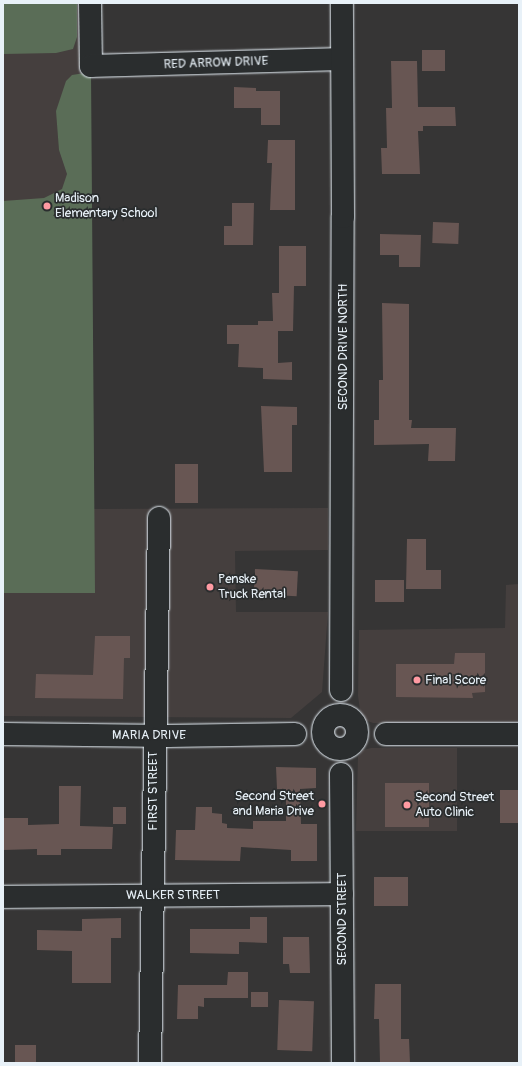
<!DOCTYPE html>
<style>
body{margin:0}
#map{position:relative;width:522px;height:1066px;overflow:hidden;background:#363535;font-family:Pangolin,sans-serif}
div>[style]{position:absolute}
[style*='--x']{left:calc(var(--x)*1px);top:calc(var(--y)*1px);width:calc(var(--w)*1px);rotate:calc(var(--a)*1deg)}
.built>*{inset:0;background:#453f3e}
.green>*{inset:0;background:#5a6d57}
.building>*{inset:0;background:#685653;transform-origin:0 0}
.roads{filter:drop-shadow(0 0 1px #e8f1f8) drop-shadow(0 0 1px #e8f1f8)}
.minor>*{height:22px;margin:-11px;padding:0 11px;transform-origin:11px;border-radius:11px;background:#2a2d2e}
.minor>.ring{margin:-11px;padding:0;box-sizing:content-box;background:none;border:22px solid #2a2d2e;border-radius:50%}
.dots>*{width:11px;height:11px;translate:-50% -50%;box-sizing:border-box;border:2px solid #2a2d2e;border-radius:50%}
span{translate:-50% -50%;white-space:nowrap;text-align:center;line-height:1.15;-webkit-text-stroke:3.5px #2a2d2e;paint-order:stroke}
.street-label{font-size:13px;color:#e8f1f8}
.poi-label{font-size:13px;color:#e8f1f8}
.left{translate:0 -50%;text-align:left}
.right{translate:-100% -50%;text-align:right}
.frame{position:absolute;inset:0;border:4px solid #e8f1f8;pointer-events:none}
</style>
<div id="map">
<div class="built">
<i style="clip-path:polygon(3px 3px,90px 3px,94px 509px,328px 508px,328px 550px,235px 551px,236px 612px,328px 612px,322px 692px,291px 718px,3px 716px)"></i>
<i style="clip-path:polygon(519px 584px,519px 722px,373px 723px,365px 720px,360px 710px,358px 696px,359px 630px,505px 628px,506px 585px)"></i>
<i style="clip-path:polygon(371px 748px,457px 748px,457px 831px,356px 831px,358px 757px,363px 750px)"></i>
</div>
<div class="green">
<i style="clip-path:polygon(3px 3px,77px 3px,77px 37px,73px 49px,56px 53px,3px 54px)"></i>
<i style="clip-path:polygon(91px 72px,95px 593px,3px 593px,3px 201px,44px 198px,62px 189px,67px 174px,59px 150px,56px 111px,66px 81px,72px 75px)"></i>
</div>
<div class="building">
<i style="left:422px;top:50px;width:23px;height:21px"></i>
<i style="clip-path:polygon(391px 61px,417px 61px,418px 107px,455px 107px,456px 126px,423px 126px,423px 131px,418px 131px,420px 174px,382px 174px,381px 148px,387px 148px,386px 108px,392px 108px)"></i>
<i style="clip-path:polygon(234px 87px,256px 88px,256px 91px,280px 91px,280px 125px,261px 125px,261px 108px,234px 108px)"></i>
<i style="clip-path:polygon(268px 140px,295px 140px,295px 210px,270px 210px,272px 163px,267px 163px)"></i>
<i style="clip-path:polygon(232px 203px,254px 203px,253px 245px,224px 245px,224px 226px,232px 226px)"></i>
<i style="left:433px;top:222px;width:26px;height:21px;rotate:2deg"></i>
<i style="clip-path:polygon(380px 234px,421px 235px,420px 267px,399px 267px,399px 255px,380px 255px)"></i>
<i style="clip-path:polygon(279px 246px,306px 246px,306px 286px,294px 286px,293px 331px,278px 331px,278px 363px,292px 362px,292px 380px,263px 379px,263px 368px,238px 367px,239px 344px,227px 344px,227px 325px,258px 325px,258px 321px,273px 321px,272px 293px,279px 293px)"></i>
<i style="clip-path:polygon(382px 303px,409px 304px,409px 420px,412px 420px,411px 428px,456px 428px,455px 461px,428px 461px,429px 444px,374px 445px,374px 420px,379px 420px,379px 380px,383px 380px)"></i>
<i style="clip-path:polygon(261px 406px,297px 407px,297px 425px,292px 425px,292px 472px,264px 472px)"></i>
<i style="left:175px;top:464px;width:23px;height:39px"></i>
<i style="clip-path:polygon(407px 539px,426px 539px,426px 570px,441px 570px,441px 589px,406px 589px)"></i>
<i style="left:255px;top:569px;width:43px;height:25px;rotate:3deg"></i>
<i style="left:375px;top:580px;width:29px;height:22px"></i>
<i style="clip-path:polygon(95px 636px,130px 636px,130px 658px,124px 658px,123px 699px,35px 698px,36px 674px,93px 675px)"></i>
<i style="clip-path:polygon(455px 653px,485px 653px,485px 692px,472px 693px,473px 698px,396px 697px,396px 664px,454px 664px)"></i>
<i style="clip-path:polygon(276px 767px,316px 768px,316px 788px,300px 789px,301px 824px,317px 824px,317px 861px,291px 861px,291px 850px,241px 847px,240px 861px,175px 860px,176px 830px,195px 830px,196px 807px,212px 807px,212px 813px,222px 814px,222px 823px,227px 824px,227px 828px,253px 829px,253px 821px,286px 821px,286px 789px,277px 789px)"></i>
<i style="left:385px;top:783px;width:44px;height:44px"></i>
<i style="clip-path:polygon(59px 786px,81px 786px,80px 826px,113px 827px,112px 849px,61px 849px,61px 855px,37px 855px,37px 849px,3px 850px,3px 818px,28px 818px,28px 825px,59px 824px)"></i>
<i style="left:500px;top:790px;width:19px;height:33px"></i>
<i style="left:113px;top:807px;width:13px;height:17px"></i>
<i style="left:374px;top:877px;width:34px;height:29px"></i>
<i style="clip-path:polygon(250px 917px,267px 917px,267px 943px,239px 942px,239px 954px,190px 953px,190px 929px,250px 929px)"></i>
<i style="clip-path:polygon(121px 918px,121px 938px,111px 938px,111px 983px,72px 983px,72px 951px,37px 950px,37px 930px,82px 931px,82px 919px)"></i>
<i style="clip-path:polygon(283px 937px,309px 937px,310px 973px,290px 973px,289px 964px,283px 964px)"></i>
<i style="clip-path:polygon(228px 972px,248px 972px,248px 998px,204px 998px,204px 1007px,198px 1006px,198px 1019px,177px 1019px,178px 985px,227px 985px)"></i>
<i style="clip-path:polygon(375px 984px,401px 984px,401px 1039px,409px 1039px,410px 1063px,380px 1063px,379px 1019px,374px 1019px)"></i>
<i style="left:251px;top:992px;width:17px;height:15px"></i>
<i style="left:279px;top:1000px;width:35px;height:50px;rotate:2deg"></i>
<i style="left:15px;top:1045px;width:21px;height:18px"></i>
</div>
<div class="roads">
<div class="minor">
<i style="--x:90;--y:3;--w:63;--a:89.1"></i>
<i style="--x:91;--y:66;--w:250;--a:-1.6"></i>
<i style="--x:341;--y:690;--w:473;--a:-89.8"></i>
<i style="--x:343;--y:217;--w:214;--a:-90.3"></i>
<i class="ring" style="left:323px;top:715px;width:12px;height:12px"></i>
<i style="--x:3;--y:734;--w:165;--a:0.7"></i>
<i style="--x:168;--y:736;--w:127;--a:-0.9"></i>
<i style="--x:386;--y:734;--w:133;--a:0"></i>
<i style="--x:341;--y:774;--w:289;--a:89.6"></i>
<i style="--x:3;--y:897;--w:339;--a:-0.5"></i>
<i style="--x:150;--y:1063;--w:545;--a:-89.05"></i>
</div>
</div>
<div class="dots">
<i style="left:47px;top:206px;background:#ff9aa2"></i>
<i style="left:210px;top:587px;background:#ff9aa2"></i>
<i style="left:417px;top:680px;background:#ff9aa2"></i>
<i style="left:322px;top:804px;background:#ff9aa2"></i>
<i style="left:407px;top:805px;background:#ff9aa2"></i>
</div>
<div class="street-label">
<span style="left:216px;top:63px;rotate:-2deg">RED ARROW DRIVE</span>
<span style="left:343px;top:347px;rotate:-90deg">SECOND DRIVE NORTH</span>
<span style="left:149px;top:735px">MARIA DRIVE</span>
<span style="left:153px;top:791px;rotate:-90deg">FIRST STREET</span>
<span style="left:173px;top:895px">WALKER STREET</span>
<span style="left:342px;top:919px;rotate:-90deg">SECOND STREET</span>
</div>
<div class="poi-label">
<span class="left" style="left:55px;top:206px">Madison<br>Elementary School</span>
<span class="left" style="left:218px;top:587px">Penske<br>Truck Rental</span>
<span class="left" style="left:425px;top:680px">Final Score</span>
<span class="right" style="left:314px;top:804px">Second Street<br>and Maria Drive</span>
<span class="left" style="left:415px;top:805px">Second Street<br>Auto Clinic</span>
</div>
<div class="frame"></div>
</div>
